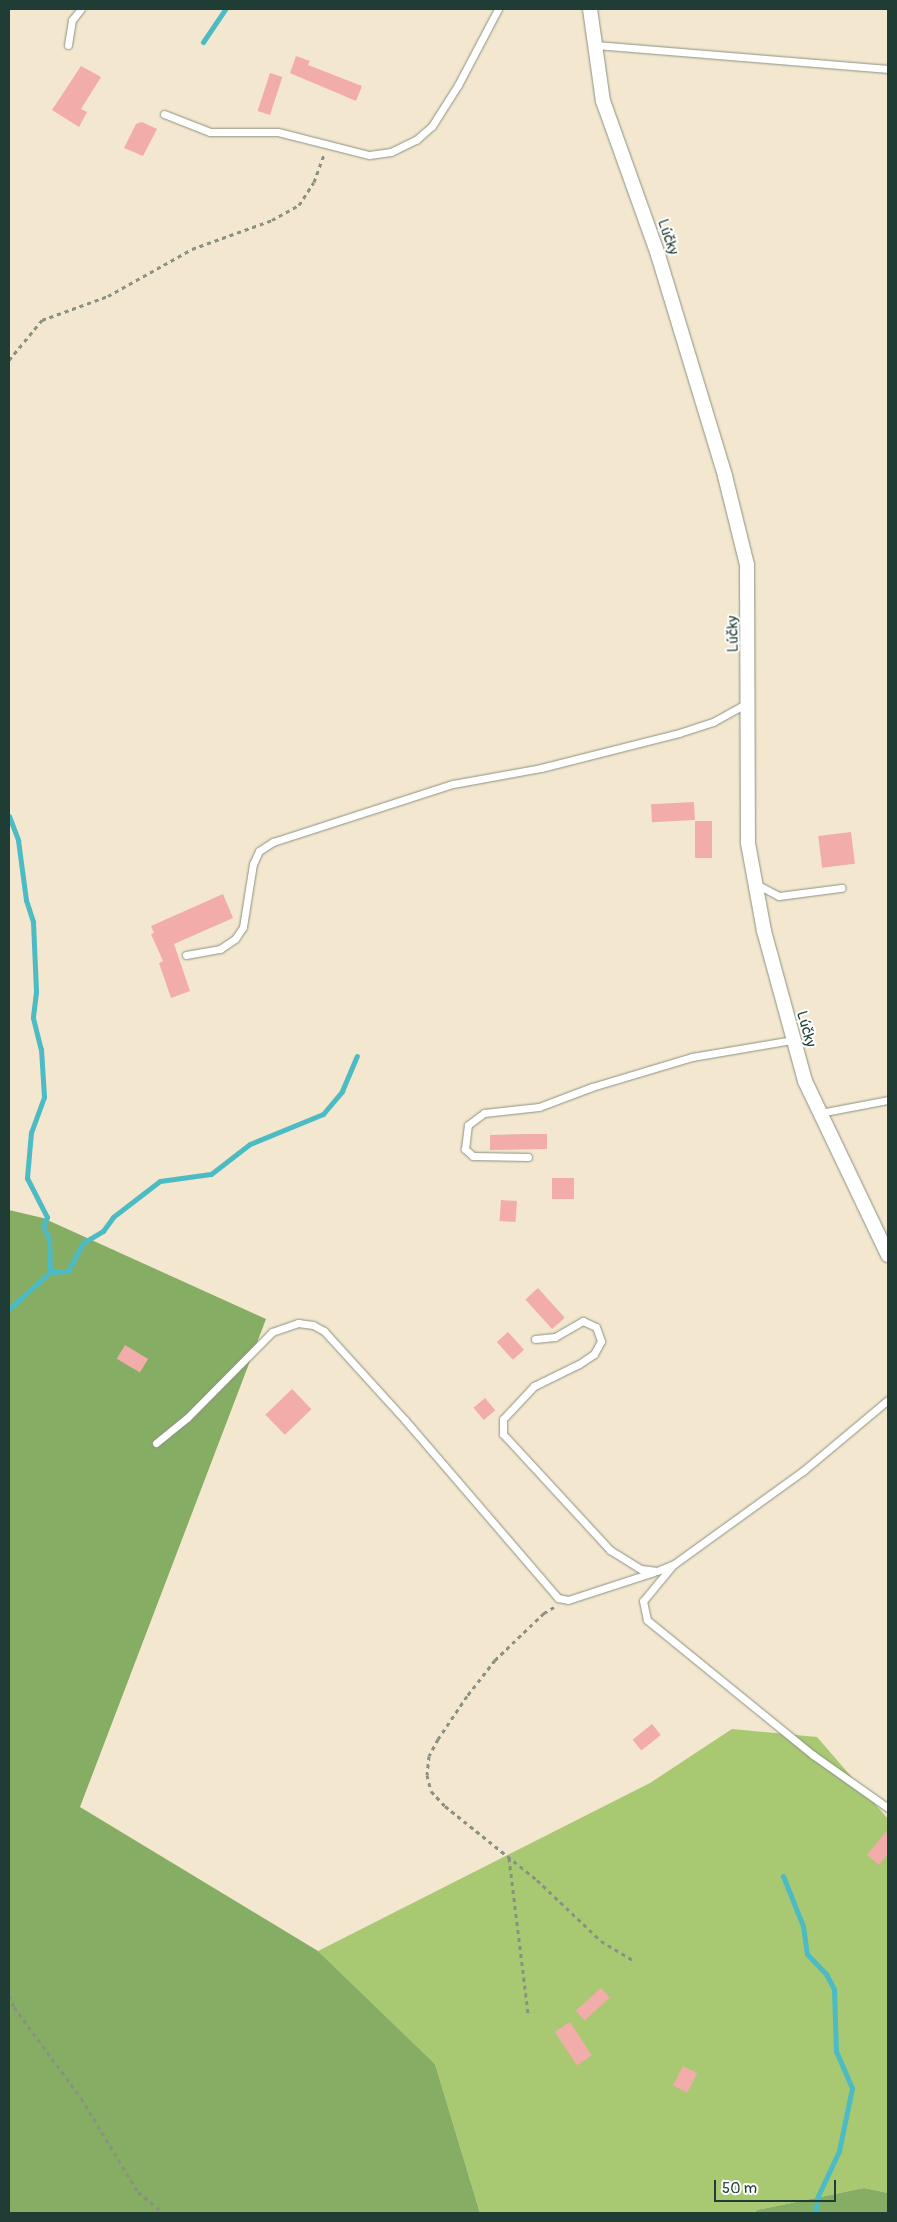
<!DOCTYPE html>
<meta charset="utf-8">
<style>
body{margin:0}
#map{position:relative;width:897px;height:2222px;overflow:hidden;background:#f3e7cf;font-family:Pangolin,sans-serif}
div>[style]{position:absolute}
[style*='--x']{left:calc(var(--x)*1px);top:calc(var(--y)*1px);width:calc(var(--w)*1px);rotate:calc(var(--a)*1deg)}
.green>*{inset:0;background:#a8c972}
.forest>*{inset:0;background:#86ad64}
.stream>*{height:5px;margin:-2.5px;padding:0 2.5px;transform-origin:2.5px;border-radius:2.5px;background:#4cbbc3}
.building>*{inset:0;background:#f2acaa;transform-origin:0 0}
.path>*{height:3px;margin-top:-1.5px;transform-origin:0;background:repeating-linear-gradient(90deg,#899282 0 4px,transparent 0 8px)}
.roads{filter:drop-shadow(0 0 1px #899282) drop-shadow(0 0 1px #899282)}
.lane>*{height:7px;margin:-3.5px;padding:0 3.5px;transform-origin:3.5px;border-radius:3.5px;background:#fff}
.street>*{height:14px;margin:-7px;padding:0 7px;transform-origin:7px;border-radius:7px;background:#fff}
span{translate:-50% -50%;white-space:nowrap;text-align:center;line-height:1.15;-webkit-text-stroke:4px #fff;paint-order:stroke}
.street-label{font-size:15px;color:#1f3d34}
.frame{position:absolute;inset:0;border:10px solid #1f3d34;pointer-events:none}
.scale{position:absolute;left:714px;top:2180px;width:122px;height:22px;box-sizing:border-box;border:2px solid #1f3d34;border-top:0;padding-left:6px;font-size:15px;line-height:18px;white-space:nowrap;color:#1f3d34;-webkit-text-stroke:4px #fff;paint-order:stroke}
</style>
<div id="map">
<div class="green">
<i style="clip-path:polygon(732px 1729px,817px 1737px,888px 1819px,888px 2193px,864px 2188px,757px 2210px,755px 2213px,480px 2213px,435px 2064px,318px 1951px,650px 1783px)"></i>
</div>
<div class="forest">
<i style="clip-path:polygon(9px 1210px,43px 1218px,266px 1319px,80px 1807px,318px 1951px,435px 2064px,480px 2213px,9px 2213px)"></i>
<i style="clip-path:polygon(864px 2188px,888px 2193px,888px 2213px,755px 2213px,757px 2210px)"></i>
</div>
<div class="stream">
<i style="--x:203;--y:42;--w:40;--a:-56"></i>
<i style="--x:9;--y:816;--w:26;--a:69"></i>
<i style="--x:18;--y:840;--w:61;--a:82.4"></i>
<i style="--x:26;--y:900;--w:23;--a:72"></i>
<i style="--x:33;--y:922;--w:70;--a:87.5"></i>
<i style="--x:36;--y:992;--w:26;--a:97"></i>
<i style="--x:33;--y:1018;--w:32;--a:76"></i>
<i style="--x:41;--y:1049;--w:48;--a:86.4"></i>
<i style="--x:44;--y:1097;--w:37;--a:110"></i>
<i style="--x:31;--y:1132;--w:46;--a:95"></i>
<i style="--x:27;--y:1178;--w:44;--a:62.9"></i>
<i style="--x:47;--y:1217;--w:10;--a:114"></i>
<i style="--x:43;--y:1226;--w:14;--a:65"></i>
<i style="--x:49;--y:1239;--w:33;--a:88"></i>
<i style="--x:50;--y:1272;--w:55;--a:137.9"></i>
<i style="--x:50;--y:1272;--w:18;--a:-3"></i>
<i style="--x:68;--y:1271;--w:32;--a:-62"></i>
<i style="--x:83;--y:1243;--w:23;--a:-31"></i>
<i style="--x:103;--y:1231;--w:17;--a:-54"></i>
<i style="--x:113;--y:1217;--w:59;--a:-37.5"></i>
<i style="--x:160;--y:1181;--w:51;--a:-7.8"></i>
<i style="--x:211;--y:1174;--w:49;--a:-37.6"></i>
<i style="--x:250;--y:1144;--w:79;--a:-22.3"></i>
<i style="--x:323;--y:1114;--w:30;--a:-50"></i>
<i style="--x:342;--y:1091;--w:38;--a:-67"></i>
<i style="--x:783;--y:1876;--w:54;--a:68.2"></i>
<i style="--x:803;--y:1926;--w:28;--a:82"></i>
<i style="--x:807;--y:1954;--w:28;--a:46"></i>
<i style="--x:826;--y:1974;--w:17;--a:62"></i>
<i style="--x:834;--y:1989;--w:62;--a:88.2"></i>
<i style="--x:836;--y:2051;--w:40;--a:66.6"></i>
<i style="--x:852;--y:2088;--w:64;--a:101.7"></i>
<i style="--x:839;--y:2151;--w:50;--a:115"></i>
<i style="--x:818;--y:2196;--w:17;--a:100"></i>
</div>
<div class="building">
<i style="clip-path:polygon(296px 56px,310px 61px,308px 65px,362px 86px,356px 101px,290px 73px)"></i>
<i style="clip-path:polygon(81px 66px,101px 77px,81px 109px,87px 112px,79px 127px,52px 110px)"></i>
<i style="left:270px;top:73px;width:13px;height:40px;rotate:18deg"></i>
<i style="clip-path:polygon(142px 122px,157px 129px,143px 156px,124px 148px,136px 124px)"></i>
<i style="left:694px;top:802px;width:18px;height:43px;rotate:87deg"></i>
<i style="left:695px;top:821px;width:17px;height:37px"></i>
<i style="left:851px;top:832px;width:32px;height:33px;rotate:83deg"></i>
<i style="clip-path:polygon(223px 894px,233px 918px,174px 944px,190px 991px,171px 998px,159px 963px,163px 961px,151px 934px,154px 933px,151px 926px)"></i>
<i style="clip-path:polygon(526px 1134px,547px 1134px,547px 1149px,490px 1150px,490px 1135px)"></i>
<i style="left:552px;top:1178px;width:22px;height:21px"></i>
<i style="left:501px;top:1200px;width:16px;height:21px;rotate:4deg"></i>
<i style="left:538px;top:1288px;width:40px;height:17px;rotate:48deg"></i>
<i style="left:508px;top:1332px;width:24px;height:15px;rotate:48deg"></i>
<i style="left:125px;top:1345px;width:27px;height:16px;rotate:31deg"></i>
<i style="left:292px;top:1389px;width:28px;height:37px;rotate:46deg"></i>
<i style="left:485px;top:1398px;width:16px;height:15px;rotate:50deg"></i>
<i style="left:652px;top:1724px;width:14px;height:25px;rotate:51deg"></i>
<i style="clip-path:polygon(888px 1829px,888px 1854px,879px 1865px,867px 1855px)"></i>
<i style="left:601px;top:1988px;width:13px;height:34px;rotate:48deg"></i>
<i style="left:570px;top:2022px;width:40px;height:18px;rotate:57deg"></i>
<i style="left:683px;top:2066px;width:16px;height:22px;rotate:27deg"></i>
</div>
<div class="path">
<i style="--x:9;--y:360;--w:52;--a:-50.5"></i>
<i style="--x:42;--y:320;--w:70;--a:-20"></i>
<i style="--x:108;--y:296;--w:96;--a:-29.2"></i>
<i style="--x:192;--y:249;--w:85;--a:-19.9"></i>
<i style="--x:272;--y:220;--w:31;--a:-29"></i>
<i style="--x:299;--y:205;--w:27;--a:-57"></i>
<i style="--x:314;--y:182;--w:30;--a:-70"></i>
<i style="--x:554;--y:1607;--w:12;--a:149"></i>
<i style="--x:544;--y:1613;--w:68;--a:136.2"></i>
<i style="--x:495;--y:1660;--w:46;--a:127.9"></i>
<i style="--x:467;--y:1696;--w:52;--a:124"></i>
<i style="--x:438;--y:1739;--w:19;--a:118"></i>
<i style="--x:429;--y:1756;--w:19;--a:96"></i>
<i style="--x:427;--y:1775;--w:16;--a:76"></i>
<i style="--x:431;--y:1791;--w:21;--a:47"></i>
<i style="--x:445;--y:1806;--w:118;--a:38.8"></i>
<i style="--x:537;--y:1880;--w:88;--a:43.6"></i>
<i style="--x:601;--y:1941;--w:39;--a:31"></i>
<i style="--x:509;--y:1858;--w:156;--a:83"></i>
<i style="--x:9;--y:1995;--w:13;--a:67"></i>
<i style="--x:14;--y:2007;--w:113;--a:53.6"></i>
<i style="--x:81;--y:2098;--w:110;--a:58.8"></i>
<i style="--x:138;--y:2192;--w:33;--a:39"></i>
</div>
<div class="roads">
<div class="lane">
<i style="--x:68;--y:45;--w:25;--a:-81"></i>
<i style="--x:72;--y:20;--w:14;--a:-51"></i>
<i style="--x:596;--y:45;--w:293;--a:4.7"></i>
<i style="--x:164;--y:114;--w:49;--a:21.4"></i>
<i style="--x:210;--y:132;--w:68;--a:0"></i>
<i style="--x:278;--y:132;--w:94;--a:14.2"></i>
<i style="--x:369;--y:155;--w:22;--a:-8"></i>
<i style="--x:391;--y:152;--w:28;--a:-26"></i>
<i style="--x:416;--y:140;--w:21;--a:-41"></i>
<i style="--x:432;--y:126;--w:49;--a:-57.6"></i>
<i style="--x:458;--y:85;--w:86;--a:-62.2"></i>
<i style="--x:756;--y:884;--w:26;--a:28"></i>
<i style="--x:779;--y:896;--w:63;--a:-7.4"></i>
<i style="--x:186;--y:955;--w:35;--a:-10"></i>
<i style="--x:220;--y:949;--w:18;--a:-34"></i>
<i style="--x:235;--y:939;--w:14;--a:-56"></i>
<i style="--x:243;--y:927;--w:64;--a:-81"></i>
<i style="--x:253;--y:864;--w:14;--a:-65"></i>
<i style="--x:259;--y:851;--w:17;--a:-33"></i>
<i style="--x:273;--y:842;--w:189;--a:-17.9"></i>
<i style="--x:453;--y:784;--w:89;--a:-10.3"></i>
<i style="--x:541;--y:768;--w:142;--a:-14.2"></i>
<i style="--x:679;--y:733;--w:36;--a:-18"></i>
<i style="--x:713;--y:722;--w:39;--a:-29"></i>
<i style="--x:820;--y:1113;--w:69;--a:-10.8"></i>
<i style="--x:528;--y:1157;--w:55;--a:-179"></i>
<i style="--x:473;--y:1156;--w:11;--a:-139"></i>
<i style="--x:465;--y:1149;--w:24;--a:-83"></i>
<i style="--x:468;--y:1125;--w:20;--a:-37"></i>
<i style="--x:484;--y:1113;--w:55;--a:-6.2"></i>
<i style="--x:539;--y:1107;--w:57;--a:-20.7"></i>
<i style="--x:592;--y:1087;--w:104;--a:-16.7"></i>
<i style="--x:692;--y:1057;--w:101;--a:-9.6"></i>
<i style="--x:535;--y:1339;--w:20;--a:-6"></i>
<i style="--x:555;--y:1337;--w:32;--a:-30"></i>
<i style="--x:583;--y:1321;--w:14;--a:25"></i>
<i style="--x:596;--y:1327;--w:15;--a:70"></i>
<i style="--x:601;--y:1341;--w:15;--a:118"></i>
<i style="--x:594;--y:1354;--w:18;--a:146"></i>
<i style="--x:579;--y:1364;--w:50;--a:153.9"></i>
<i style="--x:534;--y:1386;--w:45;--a:133.2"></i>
<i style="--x:503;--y:1419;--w:15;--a:90"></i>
<i style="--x:503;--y:1434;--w:158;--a:47.3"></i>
<i style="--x:610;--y:1550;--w:36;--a:32"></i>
<i style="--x:641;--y:1569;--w:16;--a:7"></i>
<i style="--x:657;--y:1571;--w:18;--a:-22"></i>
<i style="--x:674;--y:1564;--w:159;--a:-35.8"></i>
<i style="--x:803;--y:1471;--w:111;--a:-39.9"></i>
<i style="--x:156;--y:1443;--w:40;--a:-39"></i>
<i style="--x:187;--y:1418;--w:121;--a:-45.3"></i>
<i style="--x:272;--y:1332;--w:28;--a:-19"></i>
<i style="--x:298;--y:1323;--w:15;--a:8"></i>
<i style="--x:313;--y:1325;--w:13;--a:29"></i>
<i style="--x:324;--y:1331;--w:120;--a:47.7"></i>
<i style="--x:405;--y:1420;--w:235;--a:49.3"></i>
<i style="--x:558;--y:1598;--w:10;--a:11"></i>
<i style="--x:568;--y:1600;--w:90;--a:-18"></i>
<i style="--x:672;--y:1566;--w:45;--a:129.6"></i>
<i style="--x:643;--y:1601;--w:19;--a:78"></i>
<i style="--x:647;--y:1620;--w:214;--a:39.1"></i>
<i style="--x:813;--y:1755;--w:92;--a:35.2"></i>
</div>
<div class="street">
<i style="--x:590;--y:9;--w:93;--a:82"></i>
<i style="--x:603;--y:101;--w:164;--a:70.3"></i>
<i style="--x:658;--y:255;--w:231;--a:73.1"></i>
<i style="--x:725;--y:476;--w:92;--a:76.1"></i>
<i style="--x:747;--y:565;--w:278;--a:89.8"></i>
<i style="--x:748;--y:843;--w:89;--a:79.7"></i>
<i style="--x:764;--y:931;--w:156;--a:74.7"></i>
<i style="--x:805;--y:1081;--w:193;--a:64.5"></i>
</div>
</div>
<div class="street-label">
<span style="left:668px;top:237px;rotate:71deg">Lúčky</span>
<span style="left:733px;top:634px;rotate:-91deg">Lúčky</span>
<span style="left:806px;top:1029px;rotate:74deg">Lúčky</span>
</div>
<div class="frame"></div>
<div class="scale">50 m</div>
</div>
